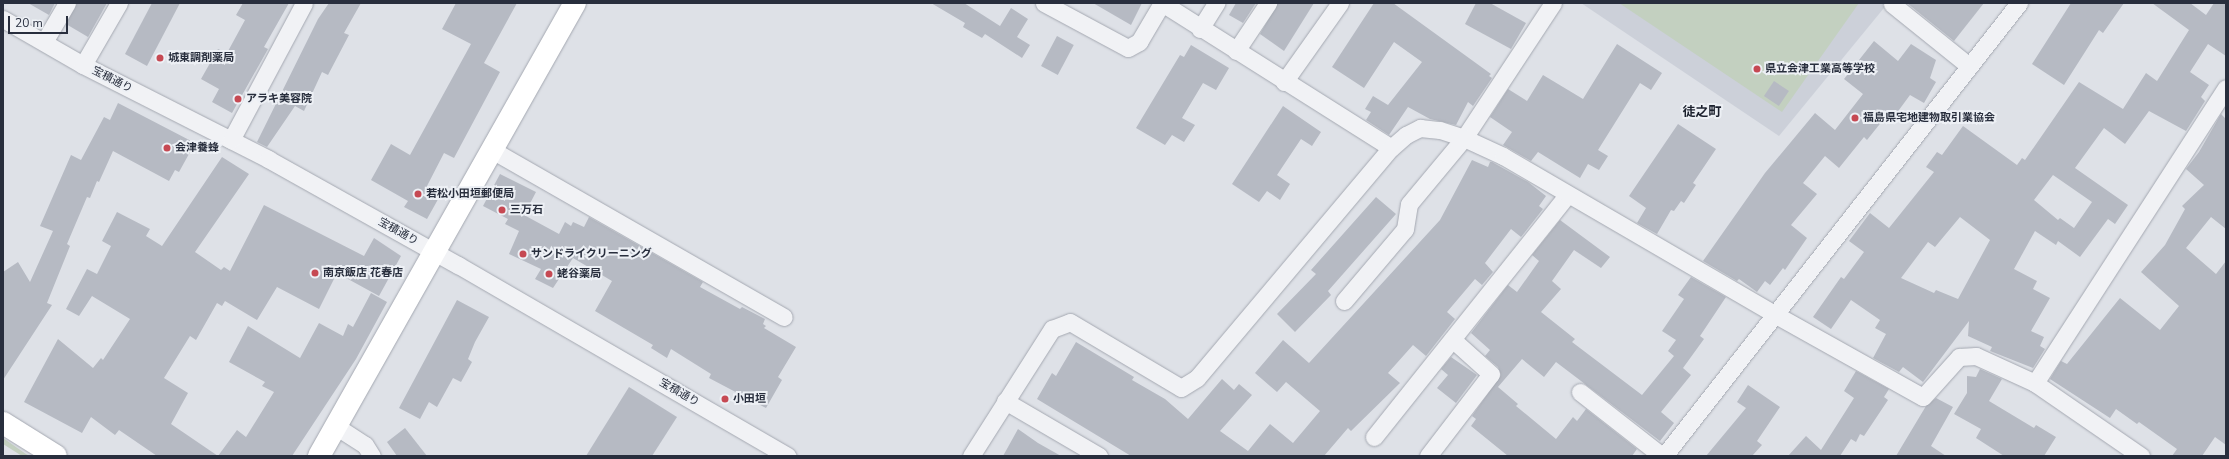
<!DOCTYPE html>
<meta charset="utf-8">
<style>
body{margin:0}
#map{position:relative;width:2229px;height:459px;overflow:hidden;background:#dee1e7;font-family:"Nunito Sans","Noto Sans JP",sans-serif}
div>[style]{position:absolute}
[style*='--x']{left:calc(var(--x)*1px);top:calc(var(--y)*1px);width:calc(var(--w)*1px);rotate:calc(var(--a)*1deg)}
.built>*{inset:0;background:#ccd0d9}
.green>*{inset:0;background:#c3d0c0}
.building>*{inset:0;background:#b6bac3;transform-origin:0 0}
.roads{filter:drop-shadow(0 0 1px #a4a8b1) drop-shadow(0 0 1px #a4a8b1)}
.street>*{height:17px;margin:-8.5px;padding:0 8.5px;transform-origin:8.5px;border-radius:8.5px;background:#f1f2f5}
.secondary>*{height:22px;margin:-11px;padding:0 11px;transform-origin:11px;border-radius:11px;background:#fff}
.primary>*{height:22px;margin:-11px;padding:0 11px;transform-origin:11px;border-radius:11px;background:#fff}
.dots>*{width:11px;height:11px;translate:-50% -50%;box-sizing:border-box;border:2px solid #edf0f5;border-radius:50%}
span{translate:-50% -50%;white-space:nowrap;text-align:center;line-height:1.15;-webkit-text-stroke:4px #edf0f5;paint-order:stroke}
.poi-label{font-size:11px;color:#282e3d;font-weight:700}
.left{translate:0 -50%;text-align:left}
.street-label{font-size:11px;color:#282e3d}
.quarter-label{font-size:13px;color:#1b202d;font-weight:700}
.frame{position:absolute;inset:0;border:4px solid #282e3d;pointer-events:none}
.scale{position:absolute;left:8px;top:16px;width:60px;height:18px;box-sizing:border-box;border:2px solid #282e3d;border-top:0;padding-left:5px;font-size:12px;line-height:14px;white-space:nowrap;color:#282e3d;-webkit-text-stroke:3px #edf0f5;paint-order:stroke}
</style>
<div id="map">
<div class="built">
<i style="clip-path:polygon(1581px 3px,1888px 3px,1779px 136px)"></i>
</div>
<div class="green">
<i style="clip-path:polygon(1619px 3px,1859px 3px,1782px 112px)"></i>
<i style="clip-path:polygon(3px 438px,26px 454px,30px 456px,22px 456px,3px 444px)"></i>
</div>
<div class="building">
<i style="clip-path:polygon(28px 3px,55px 3px,49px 15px)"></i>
<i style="clip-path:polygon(77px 3px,107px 3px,88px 37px,66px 24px)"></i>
<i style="clip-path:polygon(152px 3px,180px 3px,147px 66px,125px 54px)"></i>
<i style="clip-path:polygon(243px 3px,289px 3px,264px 47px,268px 49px,232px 113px,212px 102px,219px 89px,201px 79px,218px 49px,227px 53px,245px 20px,236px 15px)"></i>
<i style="clip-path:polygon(329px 3px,361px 3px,344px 33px,349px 35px,328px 75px,322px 72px,304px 111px,295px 106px,267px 147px,257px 142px,318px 19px)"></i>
<i style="clip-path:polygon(456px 3px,517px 3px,484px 63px,500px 72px,454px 158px,444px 153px,427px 186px,441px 194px,427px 219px,404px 207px,408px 201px,371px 180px,391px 144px,410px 155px,471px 44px,442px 29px)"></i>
<i style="clip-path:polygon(931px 3px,964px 3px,1000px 26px,1011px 8px,1028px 19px,1017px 37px,1030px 45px,1022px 58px,985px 34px,982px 38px,963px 27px,965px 23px)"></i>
<i style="clip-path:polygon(1093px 3px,1142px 3px,1131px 25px)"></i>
<i style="clip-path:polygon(1236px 3px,1256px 3px,1243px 23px,1229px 15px)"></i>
<i style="clip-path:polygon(1278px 3px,1314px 3px,1284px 51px,1260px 34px)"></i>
<i style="clip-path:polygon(1374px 3px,1393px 3px,1491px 74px,1489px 76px,1492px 78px,1473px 106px,1468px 102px,1456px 125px,1430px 119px,1408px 107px,1389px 135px,1366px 120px,1371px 112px,1365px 109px,1373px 96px,1388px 105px,1422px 62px,1394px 42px,1364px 88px,1332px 67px)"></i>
<i style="clip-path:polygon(1476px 3px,1490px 3px,1526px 23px,1511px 49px,1465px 24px)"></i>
<i style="clip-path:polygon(1907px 3px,1984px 3px,1954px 41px)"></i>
<i style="clip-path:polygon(2071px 3px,2124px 3px,2103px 33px,2099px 30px,2064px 85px,2032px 64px)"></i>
<i style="clip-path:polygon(evenodd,2152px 3px,2190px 3px,2206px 15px,2214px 3px,2226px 3px,2226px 56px,2208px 44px,2190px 72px,2209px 85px,2201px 97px,2205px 101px,2186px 131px,2149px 111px,2125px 144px,2104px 128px,2075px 168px,2128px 205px,2115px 224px,2108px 219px,2080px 257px,2058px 241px,2056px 245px,2035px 231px,2014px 269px,2037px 281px,2033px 289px,2050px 298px,2031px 331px,2044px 337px,2040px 346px,2045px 349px,2033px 368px,1990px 351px,1992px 347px,1968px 336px,1969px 321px,1923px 382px,1903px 367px,1899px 372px,1873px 358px,1886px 334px,1875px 328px,1880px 320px,1851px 300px,1831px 329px,1813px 317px,1841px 277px,1844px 279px,1864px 252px,1849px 241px,1870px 213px,1889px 228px,1934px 172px,1926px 167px,1937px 152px,1942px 155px,1963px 126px,2017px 165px,2022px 158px,2025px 160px,2079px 82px,2123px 109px,2146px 73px,2157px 81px,2189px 30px,2152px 3px,2053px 175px,2092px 202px,2074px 228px,2060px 218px,2058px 220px,2034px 200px,2053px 175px,2152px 3px,1960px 217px,1990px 240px,1958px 299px,1936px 290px,1934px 293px,1901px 278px,1928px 242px,1935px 247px,1960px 217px)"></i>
<i style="left:1057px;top:36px;width:19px;height:34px;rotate:28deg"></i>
<i style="clip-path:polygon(1874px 41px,1898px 61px,1911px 44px,1936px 60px,1930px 78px,1936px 82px,1924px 103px,1910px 95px,1896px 114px,1891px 110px,1867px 140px,1864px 137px,1839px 168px,1825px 156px,1803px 183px,1817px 194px,1791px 225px,1807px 238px,1785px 270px,1783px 268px,1770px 285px,1765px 281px,1757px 292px,1739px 279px,1737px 281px,1703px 261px,1765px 173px,1815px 113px,1835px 130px,1863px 94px,1844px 79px)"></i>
<i style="clip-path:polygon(1617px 44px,1662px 73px,1651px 90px,1640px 83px,1598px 150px,1608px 156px,1599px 170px,1588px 164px,1580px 178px,1538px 152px,1531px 161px,1503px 145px,1512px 132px,1490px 117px,1508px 89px,1527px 101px,1543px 75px,1583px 99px)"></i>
<i style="clip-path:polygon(1191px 45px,1229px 68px,1216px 90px,1203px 83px,1182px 118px,1195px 125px,1184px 142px,1172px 135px,1165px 145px,1136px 128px,1180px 55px,1184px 57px)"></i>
<i style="left:1774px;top:81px;width:18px;height:18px;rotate:34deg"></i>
<i style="clip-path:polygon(118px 103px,195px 143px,179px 172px,175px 170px,169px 181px,113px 151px,99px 182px,97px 181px,90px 198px,87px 197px,67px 244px,70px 246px,47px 303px,52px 305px,3px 380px,3px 272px,18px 262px,30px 282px,53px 231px,40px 226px,71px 155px,81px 160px,104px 117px,110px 120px)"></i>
<i style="clip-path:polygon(1283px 106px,1321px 132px,1312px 146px,1301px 139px,1277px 175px,1290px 184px,1280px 200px,1267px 191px,1259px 202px,1232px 184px)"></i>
<i style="clip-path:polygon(2221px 114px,2226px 119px,2226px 229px,2211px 217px,2186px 248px,2216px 274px,2226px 261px,2226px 445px,2215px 437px,2202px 456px,2172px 456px,2177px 449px,2139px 422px,2137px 424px,2116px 409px,2110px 418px,2050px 379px,2061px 361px,2067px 364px,2120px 298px,2160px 330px,2179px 306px,2141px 272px,2165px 245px,2185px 209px,2182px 206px,2204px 185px,2186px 169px,2199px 152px)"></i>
<i style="clip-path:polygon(1678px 124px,1716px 149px,1693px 183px,1696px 185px,1684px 203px,1681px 201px,1674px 211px,1671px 210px,1657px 234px,1637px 223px,1646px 208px,1629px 196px)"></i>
<i style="clip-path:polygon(222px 157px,249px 174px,195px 252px,221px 270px,224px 267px,230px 271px,264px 205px,364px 256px,374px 238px,401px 256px,379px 296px,337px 273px,319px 309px,277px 287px,257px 320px,225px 301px,222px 306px,217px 303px,196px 340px,190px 336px,164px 378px,188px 393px,171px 424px,218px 456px,157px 456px,119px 430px,115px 435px,91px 417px,82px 433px,24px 402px,58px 339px,93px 368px,101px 358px,103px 360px,130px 319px,92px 296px,79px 316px,66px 309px,87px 269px,97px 274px,111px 246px,102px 241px,117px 212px,150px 229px,146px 236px,162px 246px)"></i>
<i style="clip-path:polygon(1472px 160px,1488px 167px,1490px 162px,1492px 162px,1528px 182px,1546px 196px,1539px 206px,1543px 209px,1521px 237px,1511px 229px,1485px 263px,1493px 272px,1482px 285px,1475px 279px,1447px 312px,1455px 319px,1426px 356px,1413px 345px,1388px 373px,1400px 383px,1351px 431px,1348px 428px,1324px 456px,1131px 456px,1037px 399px,1052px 373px,1056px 376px,1076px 342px,1134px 377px,1132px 380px,1165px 399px,1188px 419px,1222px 379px,1234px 390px,1239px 384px,1252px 395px,1220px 431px,1248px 451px,1270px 424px,1293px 443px,1320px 411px,1286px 382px,1277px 392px,1255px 373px,1283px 340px,1309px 363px,1440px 220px)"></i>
<i style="clip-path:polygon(500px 174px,536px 192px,524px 215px,559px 234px,565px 222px,571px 226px,573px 222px,584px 227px,589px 217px,703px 282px,700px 287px,740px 309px,742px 307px,765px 319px,763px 324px,766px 326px,764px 328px,796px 347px,778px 377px,782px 380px,766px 408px,709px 378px,711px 374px,671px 349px,667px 358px,651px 348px,653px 345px,595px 311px,612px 281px,573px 258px,553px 288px,535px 279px,541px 269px,509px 254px,519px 231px,505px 224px,508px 219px,483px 206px)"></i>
<i style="clip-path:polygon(1376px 197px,1396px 214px,1328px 291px,1331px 295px,1295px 332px,1277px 314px,1316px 274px,1311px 270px)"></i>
<i style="clip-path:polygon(1560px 220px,1610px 257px,1601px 268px,1574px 250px,1552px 281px,1561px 289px,1541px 312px,1575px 339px,1572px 342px,1642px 395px,1674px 356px,1668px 351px,1676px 340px,1662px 331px,1684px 299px,1678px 295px,1691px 277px,1726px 297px,1700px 336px,1704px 339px,1683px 368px,1691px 375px,1661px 412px,1674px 423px,1660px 441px,1556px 362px,1544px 377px,1522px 359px,1498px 387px,1518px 404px,1516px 406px,1556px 439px,1573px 417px,1577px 421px,1586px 409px,1637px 449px,1632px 456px,1508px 456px,1471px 426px,1476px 419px,1472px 416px,1501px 375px,1498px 367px,1485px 356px,1490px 350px,1471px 333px,1508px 285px,1517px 292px,1539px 261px,1532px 255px)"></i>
<i style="clip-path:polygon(371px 293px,387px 302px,356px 359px,292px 456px,218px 456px,237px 430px,246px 437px,274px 392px,262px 386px,265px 382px,229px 362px,248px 326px,300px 358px,319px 323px,343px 336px,348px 324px,353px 327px)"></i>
<i style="clip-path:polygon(457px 300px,489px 317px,475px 342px,468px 359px,472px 362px,461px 382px,453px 378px,437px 407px,429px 402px,420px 419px,399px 408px)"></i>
<i style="clip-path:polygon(1451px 357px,1477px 375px,1456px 403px,1437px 388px,1448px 375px,1441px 369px)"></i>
<i style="clip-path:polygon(1980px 369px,2002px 379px,1989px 401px,2034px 428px,2036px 425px,2056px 437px,2044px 456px,2004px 456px,1976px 438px,1981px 429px,1954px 414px,1967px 393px,1967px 376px,1976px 377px)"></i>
<i style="clip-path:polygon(1856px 371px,1889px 389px,1884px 397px,1888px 400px,1864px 436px,1860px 434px,1856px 442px,1851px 439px,1840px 456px,1788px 456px,1806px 436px,1821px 450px,1854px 398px,1844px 391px)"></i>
<i style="clip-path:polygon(1748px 385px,1780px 407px,1757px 441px,1762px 445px,1752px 456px,1706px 456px,1746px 408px,1737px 402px)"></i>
<i style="clip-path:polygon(629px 387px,677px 417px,652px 456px,586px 456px)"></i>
<i style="clip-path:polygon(1936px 398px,1953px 407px,1931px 446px,1946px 456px,1896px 456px,1926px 406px)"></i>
<i style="clip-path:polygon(405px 428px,427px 456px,397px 456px,387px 442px)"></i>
<i style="clip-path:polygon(1018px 429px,1038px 443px,1061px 456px,1003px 456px)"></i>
</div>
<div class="roads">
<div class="street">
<i style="--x:1044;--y:3;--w:95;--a:28.2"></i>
<i style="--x:1128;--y:48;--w:13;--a:-29"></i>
<i style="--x:1139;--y:42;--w:45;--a:-59.5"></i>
<i style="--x:1162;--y:3;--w:271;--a:32.3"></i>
<i style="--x:1892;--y:4;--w:99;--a:38.8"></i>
<i style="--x:3;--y:19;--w:92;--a:29.9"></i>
<i style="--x:83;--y:65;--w:208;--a:26.9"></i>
<i style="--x:268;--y:159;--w:218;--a:29.2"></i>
<i style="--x:458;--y:265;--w:381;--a:30.1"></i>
<i style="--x:1200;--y:29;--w:31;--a:-58"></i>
<i style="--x:44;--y:42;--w:45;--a:-59.5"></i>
<i style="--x:1236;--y:51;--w:58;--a:-56.3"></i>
<i style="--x:83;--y:65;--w:72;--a:-59.9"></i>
<i style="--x:1284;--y:82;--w:97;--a:-54.7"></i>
<i style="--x:231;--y:140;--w:155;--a:-61.9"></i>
<i style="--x:492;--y:150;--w:336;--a:29.8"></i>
<i style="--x:1344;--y:301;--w:94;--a:-49.7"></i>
<i style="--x:1405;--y:229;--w:25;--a:-81"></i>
<i style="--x:1409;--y:204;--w:86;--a:-50.2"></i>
<i style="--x:1464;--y:138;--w:162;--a:-56.6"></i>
<i style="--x:2035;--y:383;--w:351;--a:-57.1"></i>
<i style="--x:1580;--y:392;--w:104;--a:38"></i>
<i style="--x:1005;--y:401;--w:109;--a:30.3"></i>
<i style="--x:337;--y:427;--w:33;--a:33"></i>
<i style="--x:365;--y:445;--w:13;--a:58"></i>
<i style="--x:1374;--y:437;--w:310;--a:-51.4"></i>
<i style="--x:971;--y:456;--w:151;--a:-57.5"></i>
<i style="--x:1052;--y:329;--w:19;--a:-21"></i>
<i style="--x:1070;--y:322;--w:129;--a:30.7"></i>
<i style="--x:1181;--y:388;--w:19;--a:-32"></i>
<i style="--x:1197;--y:378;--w:301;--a:-49.9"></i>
<i style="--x:1391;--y:148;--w:20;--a:-41"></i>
<i style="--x:1406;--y:135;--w:16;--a:-27"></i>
<i style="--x:1420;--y:128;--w:20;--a:6"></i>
<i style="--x:1440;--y:130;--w:25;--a:18"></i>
<i style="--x:1464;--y:138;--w:43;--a:24.8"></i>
<i style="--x:1503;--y:156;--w:316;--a:30.2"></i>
<i style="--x:1776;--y:315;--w:168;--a:29.2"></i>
<i style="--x:1923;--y:397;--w:54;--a:-48"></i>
<i style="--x:1959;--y:357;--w:17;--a:-3"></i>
<i style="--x:1976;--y:356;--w:65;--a:24.6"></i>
<i style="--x:2035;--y:383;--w:129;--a:34.6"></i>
<i style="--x:1428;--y:456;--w:103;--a:-52.5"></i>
<i style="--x:1491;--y:374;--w:52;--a:-138.1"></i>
<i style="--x:1664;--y:456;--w:576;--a:-51.92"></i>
</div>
<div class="secondary">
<i style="--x:319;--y:456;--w:520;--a:-60.53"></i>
</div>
<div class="primary">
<i style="--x:3;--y:423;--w:62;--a:31.9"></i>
</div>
</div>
<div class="dots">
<i style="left:160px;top:58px;background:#c64953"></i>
<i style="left:1757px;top:69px;background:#c64953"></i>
<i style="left:238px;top:99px;background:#c64953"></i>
<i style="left:1855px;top:118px;background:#c64953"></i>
<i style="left:167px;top:148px;background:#c64953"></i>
<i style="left:418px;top:194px;background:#c64953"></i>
<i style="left:502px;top:210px;background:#c64953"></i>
<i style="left:523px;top:254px;background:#c64953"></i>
<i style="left:315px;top:273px;background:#c64953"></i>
<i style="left:549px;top:274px;background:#c64953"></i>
<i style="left:725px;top:399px;background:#c64953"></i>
</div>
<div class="poi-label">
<span class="left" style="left:168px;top:58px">城東調剤薬局</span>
<span class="left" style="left:1765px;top:69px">県立会津工業高等学校</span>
<span class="left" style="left:246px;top:99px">アラキ美容院</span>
<span class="left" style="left:1863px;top:118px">福島県宅地建物取引業協会</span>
<span class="left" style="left:175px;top:148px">会津養蜂</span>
<span class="left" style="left:426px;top:194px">若松小田垣郵便局</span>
<span class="left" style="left:510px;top:210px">三万石</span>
<span class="left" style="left:531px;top:254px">サンドライクリーニング</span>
<span class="left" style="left:323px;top:273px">南京飯店 花春店</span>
<span class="left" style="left:557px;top:274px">蛯谷薬局</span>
<span class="left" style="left:733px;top:399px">小田垣</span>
</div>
<div class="street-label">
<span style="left:112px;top:80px;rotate:27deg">宝積通り</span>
<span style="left:398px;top:232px;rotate:29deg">宝積通り</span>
<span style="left:679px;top:393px;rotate:30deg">宝積通り</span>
</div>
<div class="quarter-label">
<span style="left:1702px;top:112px">徒之町</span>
</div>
<div class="frame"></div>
<div class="scale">20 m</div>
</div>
